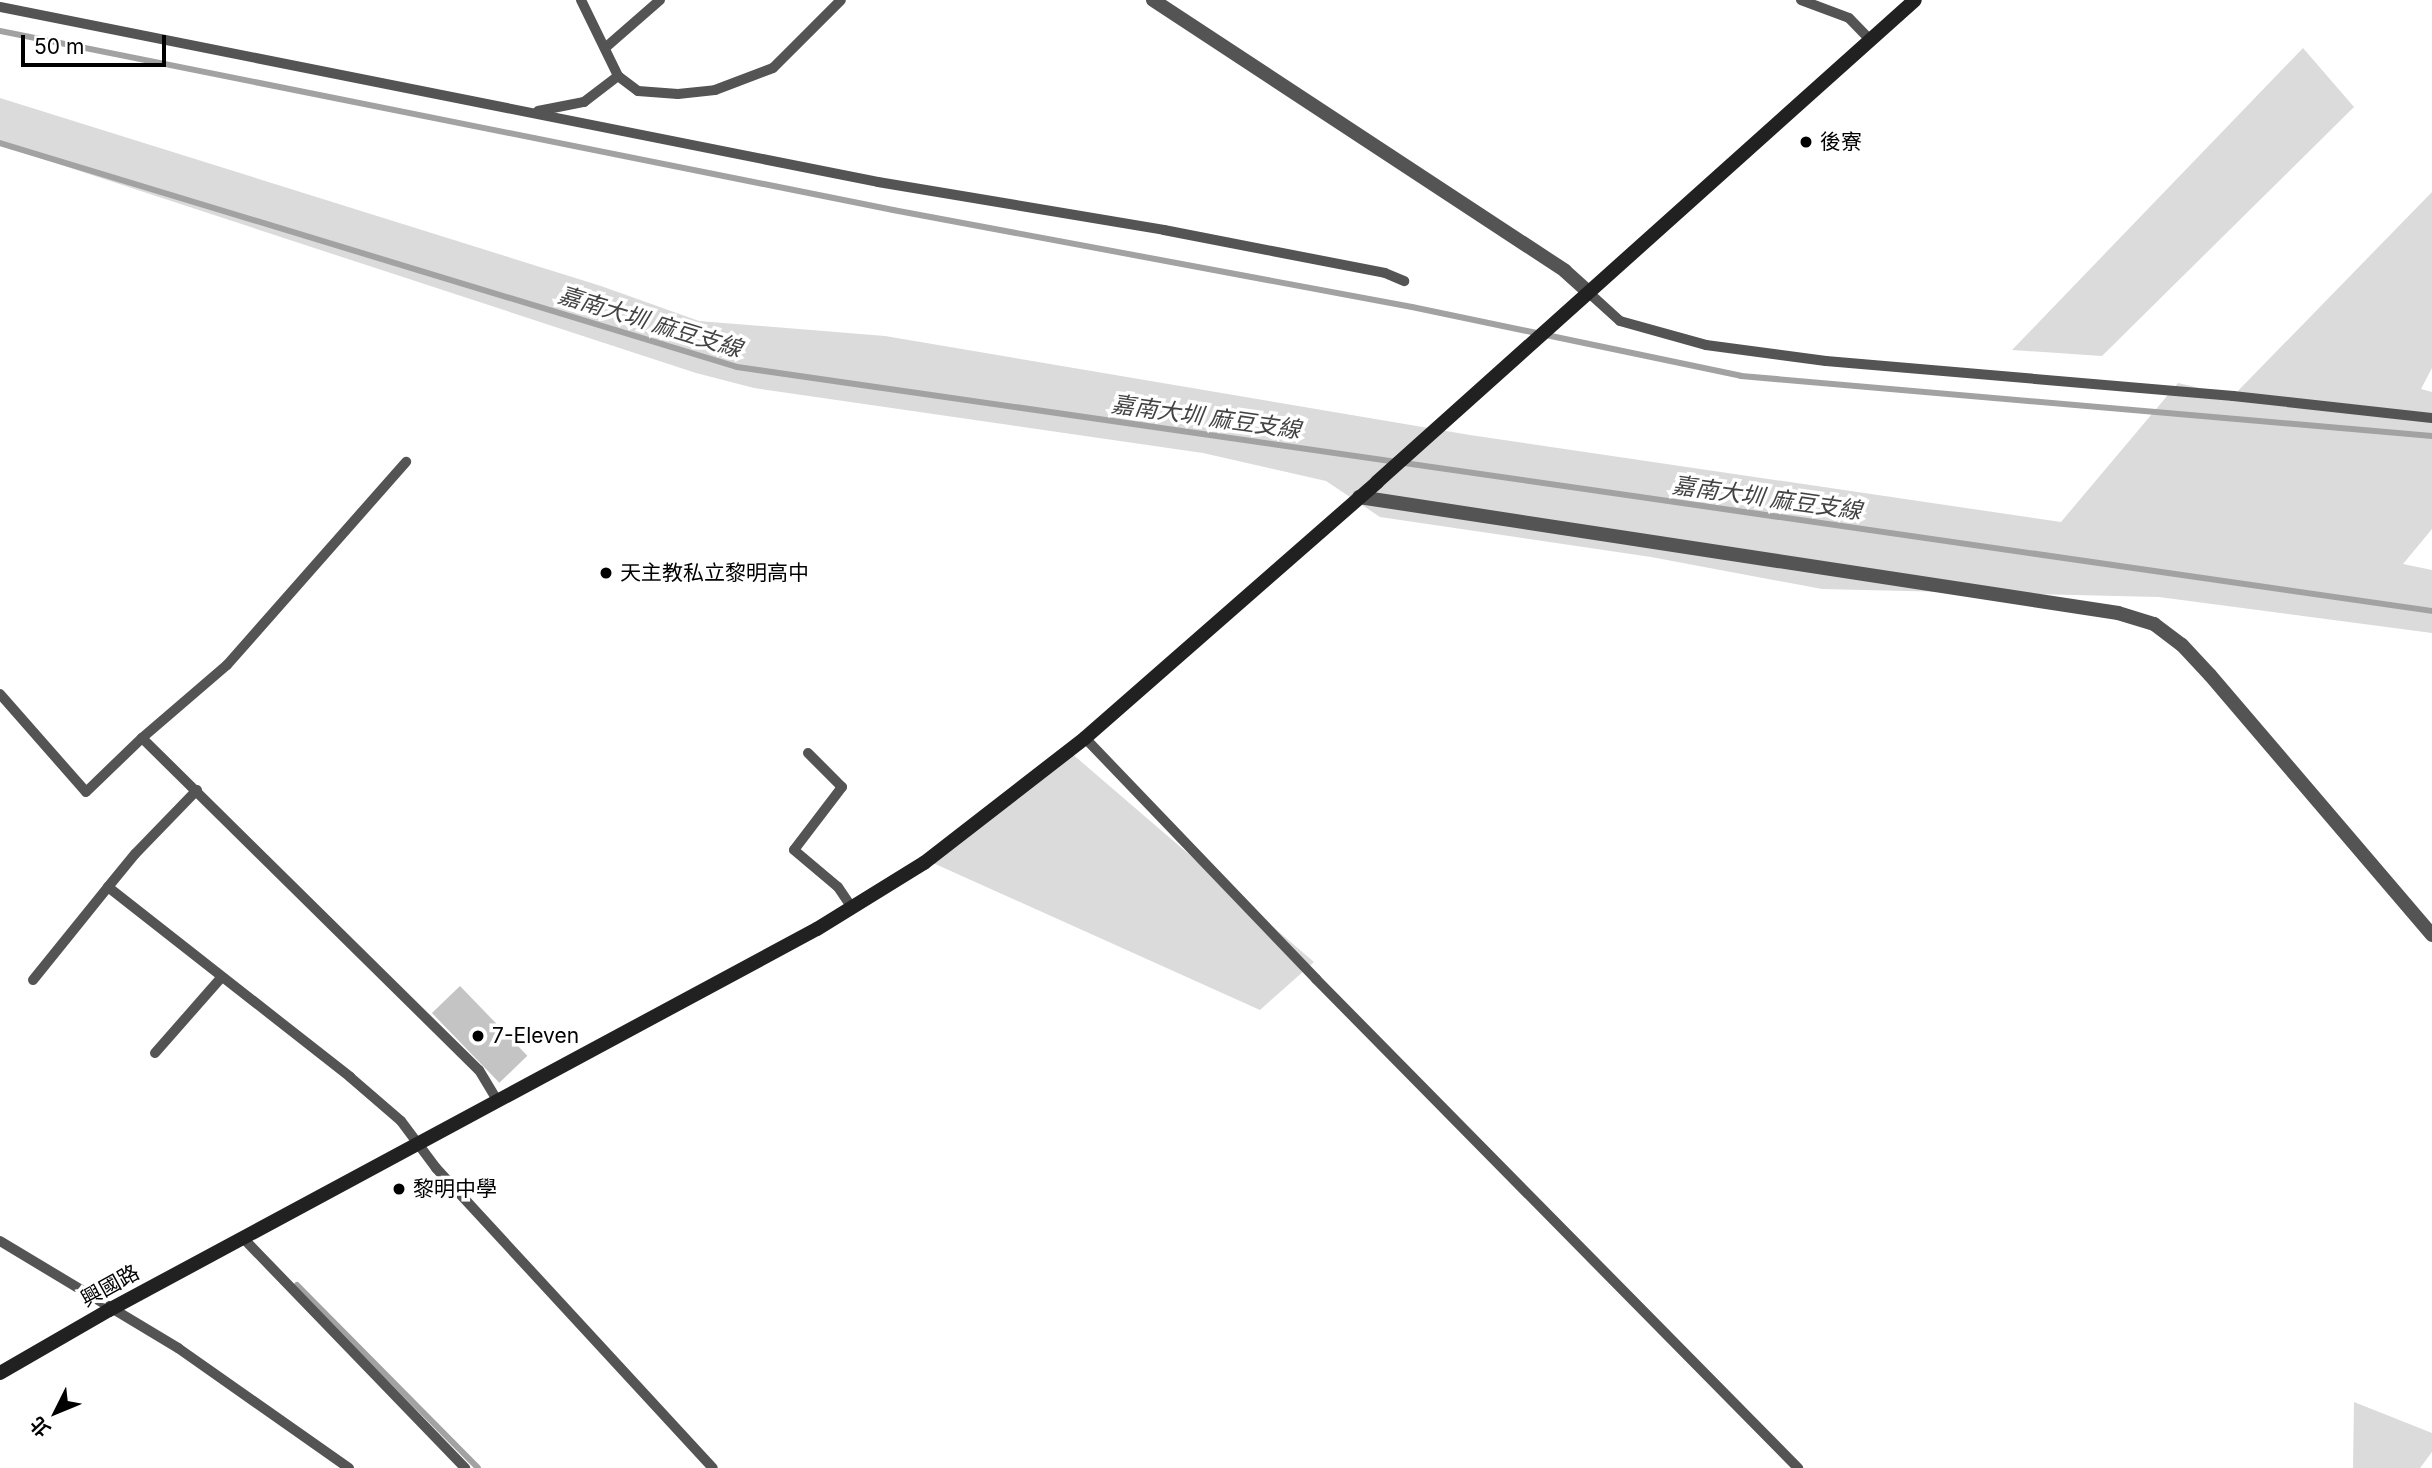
<!DOCTYPE html>
<meta charset="utf-8">
<style>
body{margin:0}
#map{position:relative;width:2432px;height:1468px;overflow:hidden;background:#fff;font-family:Inter,"Noto Sans TC",sans-serif}
div>[style]{position:absolute}
[style*='--x']{left:calc(var(--x)*1px);top:calc(var(--y)*1px);width:calc(var(--w)*1px);rotate:calc(var(--a)*1deg)}
.green>*{inset:0;background:#dbdbdb}
.stream>*{height:6px;margin:-3px;padding:0 3px;transform-origin:3px;border-radius:3px;background:#a2a2a2}
.building>*{inset:0;background:#c4c4c4;transform-origin:0 0}
.service>*{height:10px;margin:-5px;padding:0 5px;transform-origin:5px;border-radius:5px;background:#545454}
.tertiary>*{height:14px;margin:-7px;padding:0 7px;transform-origin:7px;border-radius:7px;background:#545454}
.secondary>*{height:14px;margin:-7px;padding:0 7px;transform-origin:7px;border-radius:7px;background:#212121}
.dots>*{width:19px;height:19px;translate:-50% -50%;box-sizing:border-box;border:4px solid #fff;border-radius:50%}
span{translate:-50% -50%;white-space:nowrap;text-align:center;line-height:1.15;-webkit-text-stroke:7px #fff;paint-order:stroke}
.poi-label{font-size:21px;color:#000}
.left{translate:0 -50%;text-align:left}
.street-label{font-size:21px;color:#000}
.water-label{font-size:23px;color:#434343;font-style:italic}
.north{position:absolute;left:21px;top:1377px;width:70px;height:70px;-webkit-text-stroke:5px #fff;paint-order:stroke;rotate:227deg;font-size:19px;font-weight:700;line-height:28px;text-align:center;color:#000}
.north::after{content:'';display:block;margin:auto;width:24px;height:32px;background:#000;clip-path:polygon(50% 0,100% 100%,50% 72%,0 100%)}
.scale{position:absolute;left:21px;top:35px;width:145px;height:32px;box-sizing:border-box;border:4px solid #000;border-top:0;padding-left:9px;font-size:21px;line-height:24px;white-space:nowrap;color:#000;-webkit-text-stroke:5px #fff;paint-order:stroke}
</style>
<div id="map">
<div class="green">
<i style="clip-path:polygon(2303px 48px,2354px 107px,2102px 356px,2012px 350px)"></i>
<i style="clip-path:polygon(0 98px,601px 286px,699px 321px,885px 336px,1470px 435px,2061px 522px,2178px 383px,2233px 396px,2432px 192px,2432px 368px,2421px 389px,2432px 392px,2432px 529px,2403px 564px,2432px 570px,2432px 633px,2159px 597px,1822px 589px,1651px 557px,1380px 517px,1326px 481px,1203px 453px,754px 388px,696px 373px,0 145px)"></i>
<i style="clip-path:polygon(1070px 752px,1314px 962px,1260px 1010px,933px 863px)"></i>
<i style="clip-path:polygon(2354px 1402px,2432px 1433px,2432px 1452px,2420px 1468px,2353px 1468px)"></i>
</div>
<div class="stream">
<i style="--x:0;--y:31;--w:911;--a:11.33"></i>
<i style="--x:893;--y:210;--w:528;--a:10.59"></i>
<i style="--x:1412;--y:307;--w:336;--a:11.8"></i>
<i style="--x:1741;--y:376;--w:694;--a:4.96"></i>
<i style="--x:0;--y:143;--w:770;--a:16.91"></i>
<i style="--x:737;--y:367;--w:1712;--a:8.19"></i>
<i style="--x:297;--y:1285;--w:257;--a:45.3"></i>
</div>
<div class="building">
<i style="left:460px;top:986px;width:97px;height:39px;rotate:46deg"></i>
</div>
<div class="service">
<i style="--x:581;--y:0;--w:85;--a:64"></i>
<i style="--x:618;--y:76;--w:25;--a:37"></i>
<i style="--x:638;--y:91;--w:40;--a:4.3"></i>
<i style="--x:678;--y:94;--w:37;--a:-6"></i>
<i style="--x:715;--y:90;--w:62;--a:-20.8"></i>
<i style="--x:773;--y:68;--w:96;--a:-45"></i>
<i style="--x:1801;--y:0;--w:51;--a:20.6"></i>
<i style="--x:1849;--y:18;--w:30;--a:46"></i>
<i style="--x:0;--y:7;--w:895;--a:11.27"></i>
<i style="--x:878;--y:182;--w:290;--a:9.5"></i>
<i style="--x:1164;--y:230;--w:225;--a:11"></i>
<i style="--x:1385;--y:273;--w:21;--a:23"></i>
<i style="--x:605;--y:48;--w:73;--a:-41.1"></i>
<i style="--x:538;--y:111;--w:47;--a:-11.1"></i>
<i style="--x:584;--y:102;--w:43;--a:-37.4"></i>
<i style="--x:1588;--y:292;--w:43;--a:42.2"></i>
<i style="--x:1620;--y:321;--w:89;--a:15.6"></i>
<i style="--x:1706;--y:345;--w:121;--a:7.6"></i>
<i style="--x:1826;--y:361;--w:409;--a:4.9"></i>
<i style="--x:2233;--y:396;--w:200;--a:6.3"></i>
<i style="--x:0;--y:694;--w:130;--a:48.7"></i>
<i style="--x:86;--y:792;--w:78;--a:-44"></i>
<i style="--x:142;--y:738;--w:112;--a:-40.7"></i>
<i style="--x:227;--y:665;--w:271;--a:-48.6"></i>
<i style="--x:142;--y:738;--w:473;--a:44.6"></i>
<i style="--x:479;--y:1070;--w:35;--a:59"></i>
<i style="--x:1085;--y:738;--w:334;--a:46.2"></i>
<i style="--x:1316;--y:979;--w:687;--a:45.41"></i>
<i style="--x:808;--y:753;--w:48;--a:45"></i>
<i style="--x:842;--y:787;--w:79;--a:127.3"></i>
<i style="--x:794;--y:850;--w:57;--a:40.1"></i>
<i style="--x:838;--y:887;--w:25;--a:56"></i>
<i style="--x:197;--y:790;--w:89;--a:134.1"></i>
<i style="--x:135;--y:854;--w:43;--a:129.3"></i>
<i style="--x:108;--y:887;--w:308;--a:38.1"></i>
<i style="--x:350;--y:1077;--w:67;--a:40.8"></i>
<i style="--x:401;--y:1121;--w:59;--a:53.3"></i>
<i style="--x:436;--y:1168;--w:408;--a:47.3"></i>
<i style="--x:33;--y:980;--w:119;--a:-51.1"></i>
<i style="--x:155;--y:1053;--w:100;--a:-48.7"></i>
<i style="--x:243;--y:1238;--w:320;--a:46"></i>
<i style="--x:0;--y:1241;--w:208;--a:31"></i>
<i style="--x:178;--y:1348;--w:209;--a:35.1"></i>
</div>
<div class="tertiary">
<i style="--x:1153;--y:0;--w:493;--a:33.3"></i>
<i style="--x:1565;--y:271;--w:31;--a:42"></i>
<i style="--x:1359;--y:497;--w:768;--a:8.69"></i>
<i style="--x:2118;--y:613;--w:38;--a:17"></i>
<i style="--x:2154;--y:624;--w:35;--a:37"></i>
<i style="--x:2182;--y:645;--w:41;--a:47"></i>
<i style="--x:2210;--y:675;--w:342;--a:49.5"></i>
</div>
<div class="secondary">
<i style="--x:0;--y:1373;--w:126;--a:-30"></i>
<i style="--x:109;--y:1310;--w:804;--a:-28.29"></i>
<i style="--x:817;--y:929;--w:126;--a:-31.7"></i>
<i style="--x:924;--y:863;--w:204;--a:-37.8"></i>
<i style="--x:1085;--y:738;--w:388;--a:-41.2"></i>
<i style="--x:1377;--y:482;--w:722;--a:-41.86"></i>
</div>
<div class="dots">
<i style="left:1806px;top:142px;background:#000"></i>
<i style="left:606px;top:573px;background:#000"></i>
<i style="left:478px;top:1036px;background:#000"></i>
<i style="left:399px;top:1189px;background:#000"></i>
</div>
<div class="poi-label">
<span class="left" style="left:1820px;top:142px">後寮</span>
<span class="left" style="left:620px;top:573px">天主教私立黎明高中</span>
<span class="left" style="left:492px;top:1036px">7-Eleven</span>
<span class="left" style="left:413px;top:1189px">黎明中學</span>
</div>
<div class="street-label">
<span style="left:110px;top:1286px;rotate:-29deg">興國路</span>
</div>
<div class="water-label">
<span style="left:650px;top:322px;rotate:17deg">嘉南大圳 麻豆支線</span>
<span style="left:1206px;top:417px;rotate:8deg">嘉南大圳 麻豆支線</span>
<span style="left:1767px;top:498px;rotate:8deg">嘉南大圳 麻豆支線</span>
</div>
<div class="north">北</div>
<div class="scale">50 m</div>
</div>
